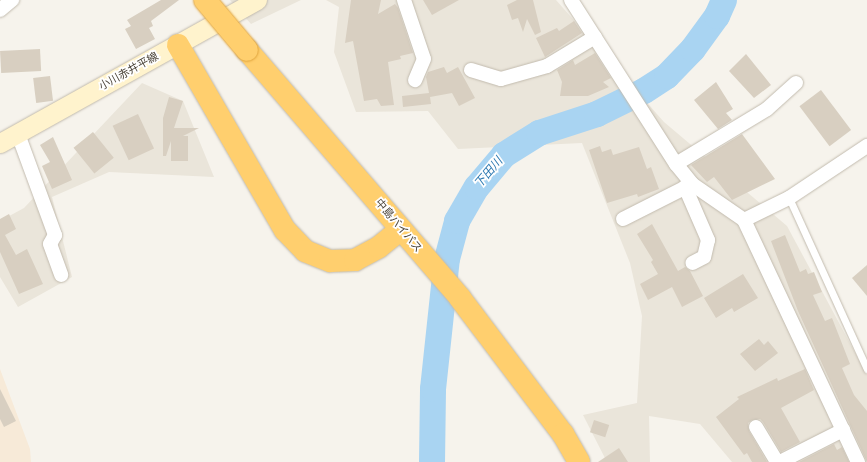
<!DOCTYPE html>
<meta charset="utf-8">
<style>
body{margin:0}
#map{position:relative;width:867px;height:462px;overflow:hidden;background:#f6f3ec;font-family:"Sofia Sans Condensed","Noto Sans JP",sans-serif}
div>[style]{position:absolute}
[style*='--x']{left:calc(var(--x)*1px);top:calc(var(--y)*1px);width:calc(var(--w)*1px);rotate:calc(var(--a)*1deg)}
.residential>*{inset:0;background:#eae5da}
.commercial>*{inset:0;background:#f7ead8}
.river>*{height:26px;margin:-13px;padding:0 13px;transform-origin:13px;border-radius:13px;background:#a9d4f2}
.building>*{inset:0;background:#d8cfc1;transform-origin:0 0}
.roads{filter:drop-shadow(0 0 1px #c2bbae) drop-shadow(0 0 1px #c2bbae)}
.lane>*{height:7px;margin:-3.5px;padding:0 3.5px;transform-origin:3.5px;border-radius:3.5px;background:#fff}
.street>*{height:14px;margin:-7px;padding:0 7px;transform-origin:7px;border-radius:7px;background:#fff}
.secondary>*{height:19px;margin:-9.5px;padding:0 9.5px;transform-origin:9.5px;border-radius:9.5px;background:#fff3cd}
.highway>*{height:22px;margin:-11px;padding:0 11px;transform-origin:11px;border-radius:11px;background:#ffcf6e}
.bridges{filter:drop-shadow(0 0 1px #e0a43c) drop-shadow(0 0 1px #e0a43c)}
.highway-bridge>*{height:22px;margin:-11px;padding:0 11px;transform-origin:11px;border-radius:11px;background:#ffcf6e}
span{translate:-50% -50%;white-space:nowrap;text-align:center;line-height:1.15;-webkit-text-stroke:3.5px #fff;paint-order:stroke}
.street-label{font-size:11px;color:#4b4439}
.water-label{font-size:12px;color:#2e7ab2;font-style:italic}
</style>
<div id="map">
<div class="residential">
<i style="clip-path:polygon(230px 0,301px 0,251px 24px)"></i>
<i style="clip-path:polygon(326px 0,556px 0,664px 122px,787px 226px,867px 375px,867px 462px,732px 462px,700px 424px,649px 416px,650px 462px,607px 462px,583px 415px,637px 403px,642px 316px,630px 263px,582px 143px,458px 149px,428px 111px,356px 112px,334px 52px,339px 7px)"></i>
<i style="clip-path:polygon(142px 83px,183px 101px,214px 177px,109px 172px,52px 197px,72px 277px,18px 307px,0 277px,0 221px,24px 208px)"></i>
</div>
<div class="commercial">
<i style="clip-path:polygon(0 369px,30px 449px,31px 462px,0 462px)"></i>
</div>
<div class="river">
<i style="--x:432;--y:462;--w:73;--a:-89.2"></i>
<i style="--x:433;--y:389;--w:131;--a:-83.9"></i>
<i style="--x:447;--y:259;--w:39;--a:-75"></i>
<i style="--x:457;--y:221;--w:39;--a:-60"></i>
<i style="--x:477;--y:187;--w:42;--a:-49.8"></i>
<i style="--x:504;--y:155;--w:41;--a:-32.2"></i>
<i style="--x:539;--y:133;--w:61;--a:-18.1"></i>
<i style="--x:597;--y:114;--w:52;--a:-26.1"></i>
<i style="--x:644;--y:91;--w:27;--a:-33"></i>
<i style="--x:667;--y:76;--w:37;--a:-46"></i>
<i style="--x:693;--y:49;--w:41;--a:-54"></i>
<i style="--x:717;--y:16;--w:17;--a:-66"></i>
</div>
<div class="building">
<i style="clip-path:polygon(161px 0,179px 0,151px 21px,153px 26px,149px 28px,155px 39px,136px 49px,125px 29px,131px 26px,127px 20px)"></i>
<i style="clip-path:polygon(351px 0,381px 0,378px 14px,395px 4px,398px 8px,413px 53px,400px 56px,401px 59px,388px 62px,394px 105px,381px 106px,377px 99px,364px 101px,353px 41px,345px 43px)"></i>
<i style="clip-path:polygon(423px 0,459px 0,432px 15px)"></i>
<i style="clip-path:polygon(517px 0,533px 0,541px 32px,535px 35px,527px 19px,523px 32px,518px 18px,512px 20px,507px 5px)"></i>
<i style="clip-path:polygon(574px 21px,582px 33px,545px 57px,536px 38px,557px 28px,559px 31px)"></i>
<i style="left:40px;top:49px;width:22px;height:40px;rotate:87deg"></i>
<i style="clip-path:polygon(595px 53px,611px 78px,603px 82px,609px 87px,588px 96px,560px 96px,562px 82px,557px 70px,573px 60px,575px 65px)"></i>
<i style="clip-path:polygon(746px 54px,771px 85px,754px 98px,729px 71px)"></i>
<i style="clip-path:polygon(444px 67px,447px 73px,458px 67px,475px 98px,459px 106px,452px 93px,430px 97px,431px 104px,403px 107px,402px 96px,429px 93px,426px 77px,428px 72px)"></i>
<i style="left:50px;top:76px;width:25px;height:17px;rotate:83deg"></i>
<i style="clip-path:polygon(716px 82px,733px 109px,726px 113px,732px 120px,718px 129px,694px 100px)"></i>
<i style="left:821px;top:90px;width:50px;height:27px;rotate:53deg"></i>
<i style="clip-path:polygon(169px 97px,183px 101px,174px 128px,199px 128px,183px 136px,188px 136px,188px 161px,171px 161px,171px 141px,166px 156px,163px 156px,163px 118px)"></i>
<i style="left:138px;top:114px;width:38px;height:28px;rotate:65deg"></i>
<i style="left:93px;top:132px;width:33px;height:25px;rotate:51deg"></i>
<i style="clip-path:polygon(742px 134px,775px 179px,732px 200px,714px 177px,707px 182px,691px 165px)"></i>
<i style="clip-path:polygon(53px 137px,72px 180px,52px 189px,42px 166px,50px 162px,40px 145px)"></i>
<i style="clip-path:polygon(600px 146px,602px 152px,611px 149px,613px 155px,639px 147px,647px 169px,651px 167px,659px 189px,638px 197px,637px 194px,607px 203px,589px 150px)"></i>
<i style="clip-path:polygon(9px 214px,16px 229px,5px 235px,16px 255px,27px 249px,43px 284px,19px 294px,0 252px,0 219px)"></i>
<i style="clip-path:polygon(652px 224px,678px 271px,685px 267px,690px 271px,703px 296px,682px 307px,672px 287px,648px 300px,640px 284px,658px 274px,651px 262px,653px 260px,637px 234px)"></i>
<i style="clip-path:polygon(785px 235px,800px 272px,806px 269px,808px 274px,814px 272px,822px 292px,813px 295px,825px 321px,832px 318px,850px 364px,842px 368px,854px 395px,867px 411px,867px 462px,798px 311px,771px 241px)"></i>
<i style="clip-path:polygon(867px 265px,867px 296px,852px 278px)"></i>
<i style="clip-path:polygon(743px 274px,758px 298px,734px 312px,732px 308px,716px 318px,704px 298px)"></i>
<i style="clip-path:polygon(759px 339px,764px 345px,768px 341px,778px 353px,755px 371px,740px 354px)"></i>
<i style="clip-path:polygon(805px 369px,814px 390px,781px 408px,800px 442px,781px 452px,763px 422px,760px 419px,752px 420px,748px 423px,749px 431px,767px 462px,752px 462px,747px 453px,744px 455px,716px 417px,739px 399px,737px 397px,777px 378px,778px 381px)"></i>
<i style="clip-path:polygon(0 389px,16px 421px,4px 427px,0 419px)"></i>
<i style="left:594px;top:420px;width:16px;height:13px;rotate:18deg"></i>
<i style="clip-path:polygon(834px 444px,837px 450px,842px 447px,849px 462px,799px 462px)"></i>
<i style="clip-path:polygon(619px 448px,628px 462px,598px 462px)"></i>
</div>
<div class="roads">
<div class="lane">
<i style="--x:789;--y:198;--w:188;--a:65.5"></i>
</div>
<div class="street">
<i style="--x:404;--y:0;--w:62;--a:71.3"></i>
<i style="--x:424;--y:59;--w:23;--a:113"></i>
<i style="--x:571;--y:0;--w:195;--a:57.4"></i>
<i style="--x:676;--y:164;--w:26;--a:51"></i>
<i style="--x:692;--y:184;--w:63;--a:34.7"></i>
<i style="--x:744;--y:220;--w:50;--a:-26.1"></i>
<i style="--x:789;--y:198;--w:94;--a:-33.7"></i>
<i style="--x:0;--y:10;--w:16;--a:-40"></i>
<i style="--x:471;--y:70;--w:31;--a:17"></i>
<i style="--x:501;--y:79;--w:48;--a:-15.8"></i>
<i style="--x:547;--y:66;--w:56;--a:-31.1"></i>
<i style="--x:18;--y:134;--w:108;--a:69.9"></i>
<i style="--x:55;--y:235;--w:10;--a:119"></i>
<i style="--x:50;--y:244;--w:33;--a:70"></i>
<i style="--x:676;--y:164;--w:106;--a:-31.1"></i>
<i style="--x:767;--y:109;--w:39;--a:-42"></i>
<i style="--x:685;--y:187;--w:58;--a:66.5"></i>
<i style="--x:708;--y:240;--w:17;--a:103"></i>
<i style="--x:704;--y:257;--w:13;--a:153"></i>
<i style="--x:623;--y:219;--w:77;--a:-26.9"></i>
<i style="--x:744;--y:220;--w:268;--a:64.8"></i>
<i style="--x:756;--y:427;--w:41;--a:59"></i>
<i style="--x:780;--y:462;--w:71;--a:-26.9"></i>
</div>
<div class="secondary">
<i style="--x:0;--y:143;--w:294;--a:-29.1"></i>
</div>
<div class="highway">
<i style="--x:178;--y:45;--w:214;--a:60"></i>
<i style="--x:285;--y:230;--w:29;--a:46"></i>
<i style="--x:305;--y:251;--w:27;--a:22"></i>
<i style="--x:330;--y:261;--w:25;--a:-2"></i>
<i style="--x:355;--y:260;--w:27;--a:-28"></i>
<i style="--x:379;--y:247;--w:28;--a:-39"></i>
<i style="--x:247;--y:50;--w:327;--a:49.3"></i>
<i style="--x:460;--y:298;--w:171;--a:52.9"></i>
<i style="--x:563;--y:434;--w:32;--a:60"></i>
</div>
</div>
<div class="bridges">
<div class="highway-bridge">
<i style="--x:205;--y:0;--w:65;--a:50"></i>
</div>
</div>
<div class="street-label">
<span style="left:129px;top:72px;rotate:-29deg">小川赤井平線</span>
<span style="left:398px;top:226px;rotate:50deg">中島バイパス</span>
</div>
<div class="water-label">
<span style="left:489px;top:173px;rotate:-50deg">下田川</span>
</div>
</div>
